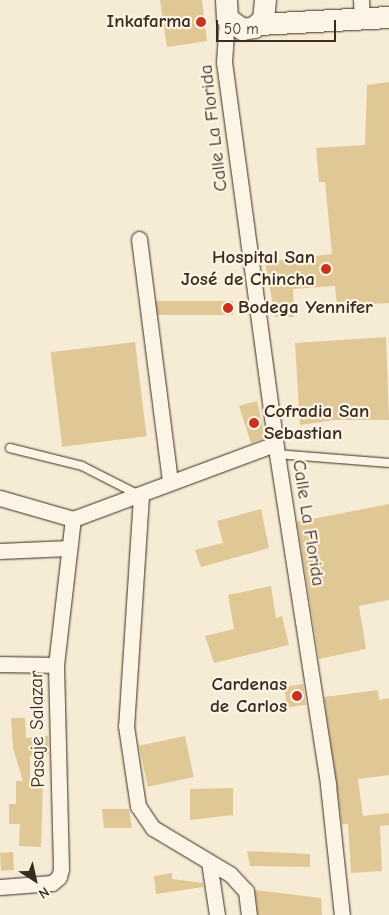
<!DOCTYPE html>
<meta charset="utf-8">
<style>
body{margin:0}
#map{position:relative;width:389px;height:915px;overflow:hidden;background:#f6ecd5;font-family:"Comic Neue",sans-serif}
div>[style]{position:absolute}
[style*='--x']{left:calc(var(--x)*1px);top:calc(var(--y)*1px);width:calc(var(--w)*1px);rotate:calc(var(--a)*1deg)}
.building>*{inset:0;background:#e0c796;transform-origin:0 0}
.roads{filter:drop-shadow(0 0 1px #3b2a1e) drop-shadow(0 0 1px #3b2a1e)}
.lane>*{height:8px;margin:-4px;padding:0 4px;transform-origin:4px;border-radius:4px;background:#fcf5e5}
.street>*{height:15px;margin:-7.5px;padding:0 7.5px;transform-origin:7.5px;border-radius:7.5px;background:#fcf5e5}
.secondary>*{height:21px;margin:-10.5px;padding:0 10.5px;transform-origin:10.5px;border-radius:10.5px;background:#fcf5e5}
.dots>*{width:14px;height:14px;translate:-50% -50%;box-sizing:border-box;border:2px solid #fcf5e5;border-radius:50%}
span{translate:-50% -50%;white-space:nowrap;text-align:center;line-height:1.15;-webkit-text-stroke:4.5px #fcf5e5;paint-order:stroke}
.poi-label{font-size:19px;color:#3b2a1e;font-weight:700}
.right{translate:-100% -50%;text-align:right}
.left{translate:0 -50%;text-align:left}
.street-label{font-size:19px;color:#3b2a1e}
.north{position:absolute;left:10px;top:855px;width:50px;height:50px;-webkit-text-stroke:4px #fcf5e5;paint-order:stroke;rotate:145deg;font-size:14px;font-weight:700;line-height:20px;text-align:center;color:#3b2a1e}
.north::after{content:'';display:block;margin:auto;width:18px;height:22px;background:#3b2a1e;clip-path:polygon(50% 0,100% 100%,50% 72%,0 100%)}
.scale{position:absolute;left:216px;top:20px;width:120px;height:22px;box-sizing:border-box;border:2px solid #3b2a1e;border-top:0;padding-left:6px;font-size:15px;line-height:18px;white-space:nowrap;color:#3b2a1e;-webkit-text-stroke:4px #fcf5e5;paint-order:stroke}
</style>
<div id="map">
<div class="building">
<i style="clip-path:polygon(160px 0,202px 0,207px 41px,167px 47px)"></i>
<i style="clip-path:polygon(389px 82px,389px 303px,337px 306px,335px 286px,293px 289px,294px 317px,275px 317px,265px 262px,332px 254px,325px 182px,319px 182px,316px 148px,365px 145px,367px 85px)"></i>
<i style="left:233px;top:301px;width:14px;height:77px;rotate:90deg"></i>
<i style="clip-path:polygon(386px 337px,389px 420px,335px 420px,300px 425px,295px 343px)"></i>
<i style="left:135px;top:342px;width:95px;height:85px;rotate:83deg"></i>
<i style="clip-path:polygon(257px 401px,265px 438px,251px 443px,239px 406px)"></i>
<i style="clip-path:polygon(389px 504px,389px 600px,359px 606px,366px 649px,319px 659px,297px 522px)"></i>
<i style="clip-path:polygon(261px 509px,269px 548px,201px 567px,195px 550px,223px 543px,217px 521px)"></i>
<i style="clip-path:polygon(271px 586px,276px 618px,282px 616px,289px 645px,214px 663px,205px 636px,234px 629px,228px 595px)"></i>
<i style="left:303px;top:684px;width:21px;height:19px;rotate:82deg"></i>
<i style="clip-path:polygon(378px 690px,379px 700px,389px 698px,389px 775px,358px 779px,363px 816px,389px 813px,389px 825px,380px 826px,382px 871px,351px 873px,348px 824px,342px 824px,324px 697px)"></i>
<i style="clip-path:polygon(11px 718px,25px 718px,26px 738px,48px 736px,49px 754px,30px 756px,30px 784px,43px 784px,41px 847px,19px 846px,20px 824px,9px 824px,9px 804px,16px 804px,16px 781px,23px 781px,13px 748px)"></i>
<i style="left:185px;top:736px;width:42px;height:47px;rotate:78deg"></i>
<i style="clip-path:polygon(233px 788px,233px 815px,190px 820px,190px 789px)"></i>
<i style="clip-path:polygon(102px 809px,129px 809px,132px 828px,104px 828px)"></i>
<i style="clip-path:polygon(247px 851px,310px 854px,310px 867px,250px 866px)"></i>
<i style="left:13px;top:852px;width:18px;height:13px;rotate:87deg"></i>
<i style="clip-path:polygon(172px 873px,172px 879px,203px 883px,203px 887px,156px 894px,154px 876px)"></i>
<i style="clip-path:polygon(255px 890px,321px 898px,322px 915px,258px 915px)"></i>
</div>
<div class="roads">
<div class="lane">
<i style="--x:10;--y:448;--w:74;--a:14"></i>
<i style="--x:82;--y:466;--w:62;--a:27"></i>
<i style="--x:277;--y:454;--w:112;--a:4.6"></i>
</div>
<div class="street">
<i style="--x:361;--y:0;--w:18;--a:87"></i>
<i style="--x:227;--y:18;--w:44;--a:93.9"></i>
<i style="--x:224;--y:62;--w:396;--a:82.3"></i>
<i style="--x:277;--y:454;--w:335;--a:81.2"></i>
<i style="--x:328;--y:785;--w:131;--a:83.9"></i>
<i style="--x:139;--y:239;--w:245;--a:82.7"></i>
<i style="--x:141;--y:496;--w:230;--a:93.7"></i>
<i style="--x:126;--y:726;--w:81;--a:81.5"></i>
<i style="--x:138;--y:806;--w:27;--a:56"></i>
<i style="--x:153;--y:828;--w:90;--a:30.9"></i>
<i style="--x:230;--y:874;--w:23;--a:47"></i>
<i style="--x:246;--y:891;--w:24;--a:83"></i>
<i style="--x:0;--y:498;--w:76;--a:16"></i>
<i style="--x:73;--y:519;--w:215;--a:-20.4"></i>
<i style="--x:0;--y:551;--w:69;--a:-2.5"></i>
<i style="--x:0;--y:664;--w:56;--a:1"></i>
<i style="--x:209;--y:862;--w:54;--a:81.4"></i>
<i style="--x:0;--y:887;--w:52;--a:-4.4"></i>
<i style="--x:52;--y:883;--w:9;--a:-41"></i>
<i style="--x:59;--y:877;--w:8;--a:-76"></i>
<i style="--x:61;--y:869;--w:204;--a:-91.4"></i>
<i style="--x:56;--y:665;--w:147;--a:-83.4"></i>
</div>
<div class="secondary">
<i style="--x:226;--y:0;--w:18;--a:87"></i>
<i style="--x:227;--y:18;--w:19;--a:36"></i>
<i style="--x:242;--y:29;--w:12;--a:-9"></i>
<i style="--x:254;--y:27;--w:12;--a:-42"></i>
<i style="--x:263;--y:19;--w:19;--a:-84"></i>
<i style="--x:259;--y:24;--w:130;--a:-3.1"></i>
</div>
</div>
<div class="dots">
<i style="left:201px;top:22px;background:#c8321e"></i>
<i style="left:326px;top:269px;background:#c8321e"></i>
<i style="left:228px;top:308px;background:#c8321e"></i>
<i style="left:254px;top:423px;background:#c8321e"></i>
<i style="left:297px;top:696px;background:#c8321e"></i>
</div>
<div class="poi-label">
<span class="right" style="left:191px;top:22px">Inkafarma</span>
<span class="right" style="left:315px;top:269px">Hospital San<br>José de Chincha</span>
<span class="left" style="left:238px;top:308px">Bodega Yennifer</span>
<span class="left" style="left:264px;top:423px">Cofradia San<br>Sebastian</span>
<span class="right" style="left:287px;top:696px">Cardenas<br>de Carlos</span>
</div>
<div class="street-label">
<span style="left:214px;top:128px;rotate:-97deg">Calle La Florida</span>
<span style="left:308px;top:523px;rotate:81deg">Calle La Florida</span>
<span style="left:38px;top:729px;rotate:-91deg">Pasaje Salazar</span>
</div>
<div class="north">N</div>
<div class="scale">50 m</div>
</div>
